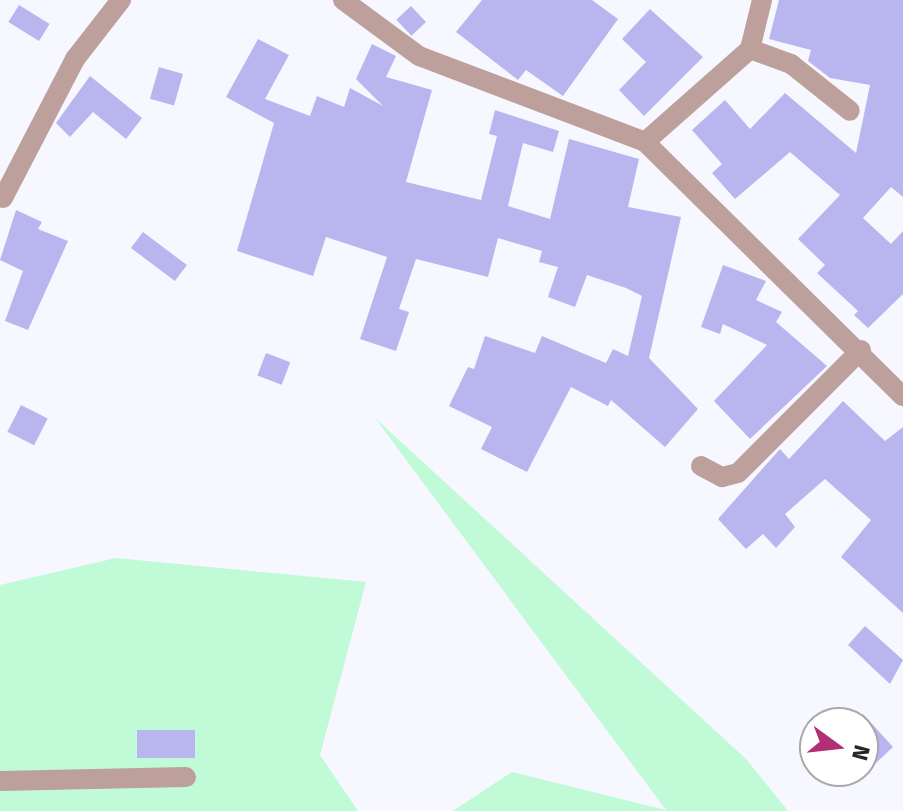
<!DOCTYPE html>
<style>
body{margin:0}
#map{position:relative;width:903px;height:811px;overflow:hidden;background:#f6f7ff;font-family:"Fira Sans",sans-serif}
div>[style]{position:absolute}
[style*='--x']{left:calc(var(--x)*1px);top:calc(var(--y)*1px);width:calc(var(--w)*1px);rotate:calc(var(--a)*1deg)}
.green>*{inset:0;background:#c0fad7}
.building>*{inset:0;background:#b9b6ef;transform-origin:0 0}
.minor>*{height:20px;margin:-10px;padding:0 10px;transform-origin:10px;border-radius:10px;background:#bd9f9c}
span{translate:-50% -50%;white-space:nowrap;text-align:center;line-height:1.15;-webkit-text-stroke:7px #fff;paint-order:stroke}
.north{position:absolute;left:799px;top:707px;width:80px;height:80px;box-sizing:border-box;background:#fff;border:2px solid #a9a9aa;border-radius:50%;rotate:105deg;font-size:22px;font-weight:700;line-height:32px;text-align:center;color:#27272a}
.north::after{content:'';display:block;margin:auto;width:28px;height:36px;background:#b32e74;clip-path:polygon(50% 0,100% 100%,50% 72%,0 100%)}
</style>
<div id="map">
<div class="green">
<i style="clip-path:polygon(375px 418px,746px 759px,788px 811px,453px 811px,512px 772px,666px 810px)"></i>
<i style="clip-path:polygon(116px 558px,366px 582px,320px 755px,358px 811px,0 811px,0 585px)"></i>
</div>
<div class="building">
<i style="clip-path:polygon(482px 0,592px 0,618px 19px,563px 96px,526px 70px,518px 80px,456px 32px)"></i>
<i style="clip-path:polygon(779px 0,903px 0,903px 197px,891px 187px,863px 218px,891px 244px,903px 231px,903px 294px,868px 328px,854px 315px,858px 311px,817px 273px,825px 265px,798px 239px,840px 195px,790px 152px,735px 199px,712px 173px,722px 164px,692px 130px,725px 100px,750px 129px,785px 93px,856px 153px,870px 85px,830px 78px,808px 61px,811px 50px,769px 39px)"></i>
<i style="left:19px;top:5px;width:36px;height:20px;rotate:32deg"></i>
<i style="left:411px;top:6px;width:22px;height:20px;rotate:47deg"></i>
<i style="clip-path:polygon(650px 9px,703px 57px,644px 116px,619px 90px,646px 62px,622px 39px)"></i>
<i style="clip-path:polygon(258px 39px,289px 55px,265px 99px,310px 116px,317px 96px,344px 107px,350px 88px,383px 106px,356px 79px,372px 44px,396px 56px,386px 77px,432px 90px,406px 182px,481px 200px,497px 136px,489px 134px,495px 110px,559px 131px,553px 152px,523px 143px,508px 206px,550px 219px,569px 139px,639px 159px,628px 207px,681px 217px,649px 358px,698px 409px,665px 447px,611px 400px,608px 406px,571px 387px,527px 472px,481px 449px,492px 427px,449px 406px,468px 367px,474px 369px,485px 336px,535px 353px,542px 336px,606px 363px,613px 349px,628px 356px,642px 296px,626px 288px,587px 275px,575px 307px,548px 297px,558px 267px,539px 262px,542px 251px,498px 238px,488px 277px,416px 259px,399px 309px,409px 312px,396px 351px,360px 339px,387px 257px,326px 237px,313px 276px,237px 251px,274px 123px,226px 97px)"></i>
<i style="left:159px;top:67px;width:25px;height:33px;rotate:16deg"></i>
<i style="clip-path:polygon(90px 76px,142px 118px,126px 139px,93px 112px,70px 137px,56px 123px)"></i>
<i style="clip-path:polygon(16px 210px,42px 222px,38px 229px,68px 241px,28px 330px,5px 321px,23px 271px,0 260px)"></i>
<i style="left:143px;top:232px;width:55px;height:20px;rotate:37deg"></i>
<i style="clip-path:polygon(723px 265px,766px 281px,756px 300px,782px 312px,776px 322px,827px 366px,750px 439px,714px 401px,767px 345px,723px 324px,720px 334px,701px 327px)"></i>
<i style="left:266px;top:353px;width:26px;height:24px;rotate:21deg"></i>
<i style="clip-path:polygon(843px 401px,885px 441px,903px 427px,903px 613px,841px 557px,871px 520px,825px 479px,785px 514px,795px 527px,776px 548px,763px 534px,746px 549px,718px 519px,780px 449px,789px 459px)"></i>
<i style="left:21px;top:405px;width:30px;height:30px;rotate:27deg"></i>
<i style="clip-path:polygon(865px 626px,903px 660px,890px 684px,848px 645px)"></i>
<i style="clip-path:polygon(863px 714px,893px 747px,863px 775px)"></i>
<i style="left:195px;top:730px;width:28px;height:58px;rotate:90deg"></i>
</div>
<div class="minor">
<i style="--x:343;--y:0;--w:94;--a:36.4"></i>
<i style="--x:419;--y:56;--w:242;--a:20.8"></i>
<i style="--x:645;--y:142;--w:362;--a:44.6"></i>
<i style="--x:750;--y:49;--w:44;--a:20.1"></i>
<i style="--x:791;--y:64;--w:75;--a:38.5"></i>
<i style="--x:645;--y:142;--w:140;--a:-41.5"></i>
<i style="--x:750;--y:49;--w:50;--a:-76.2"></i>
<i style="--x:3;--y:198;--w:157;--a:-62.6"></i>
<i style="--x:75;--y:59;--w:75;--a:-52.1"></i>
<i style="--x:701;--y:466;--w:24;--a:28"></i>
<i style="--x:722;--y:477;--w:16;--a:-14"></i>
<i style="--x:738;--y:473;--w:174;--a:-45"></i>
<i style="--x:0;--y:781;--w:186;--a:-1.2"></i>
</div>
<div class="north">N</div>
</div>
